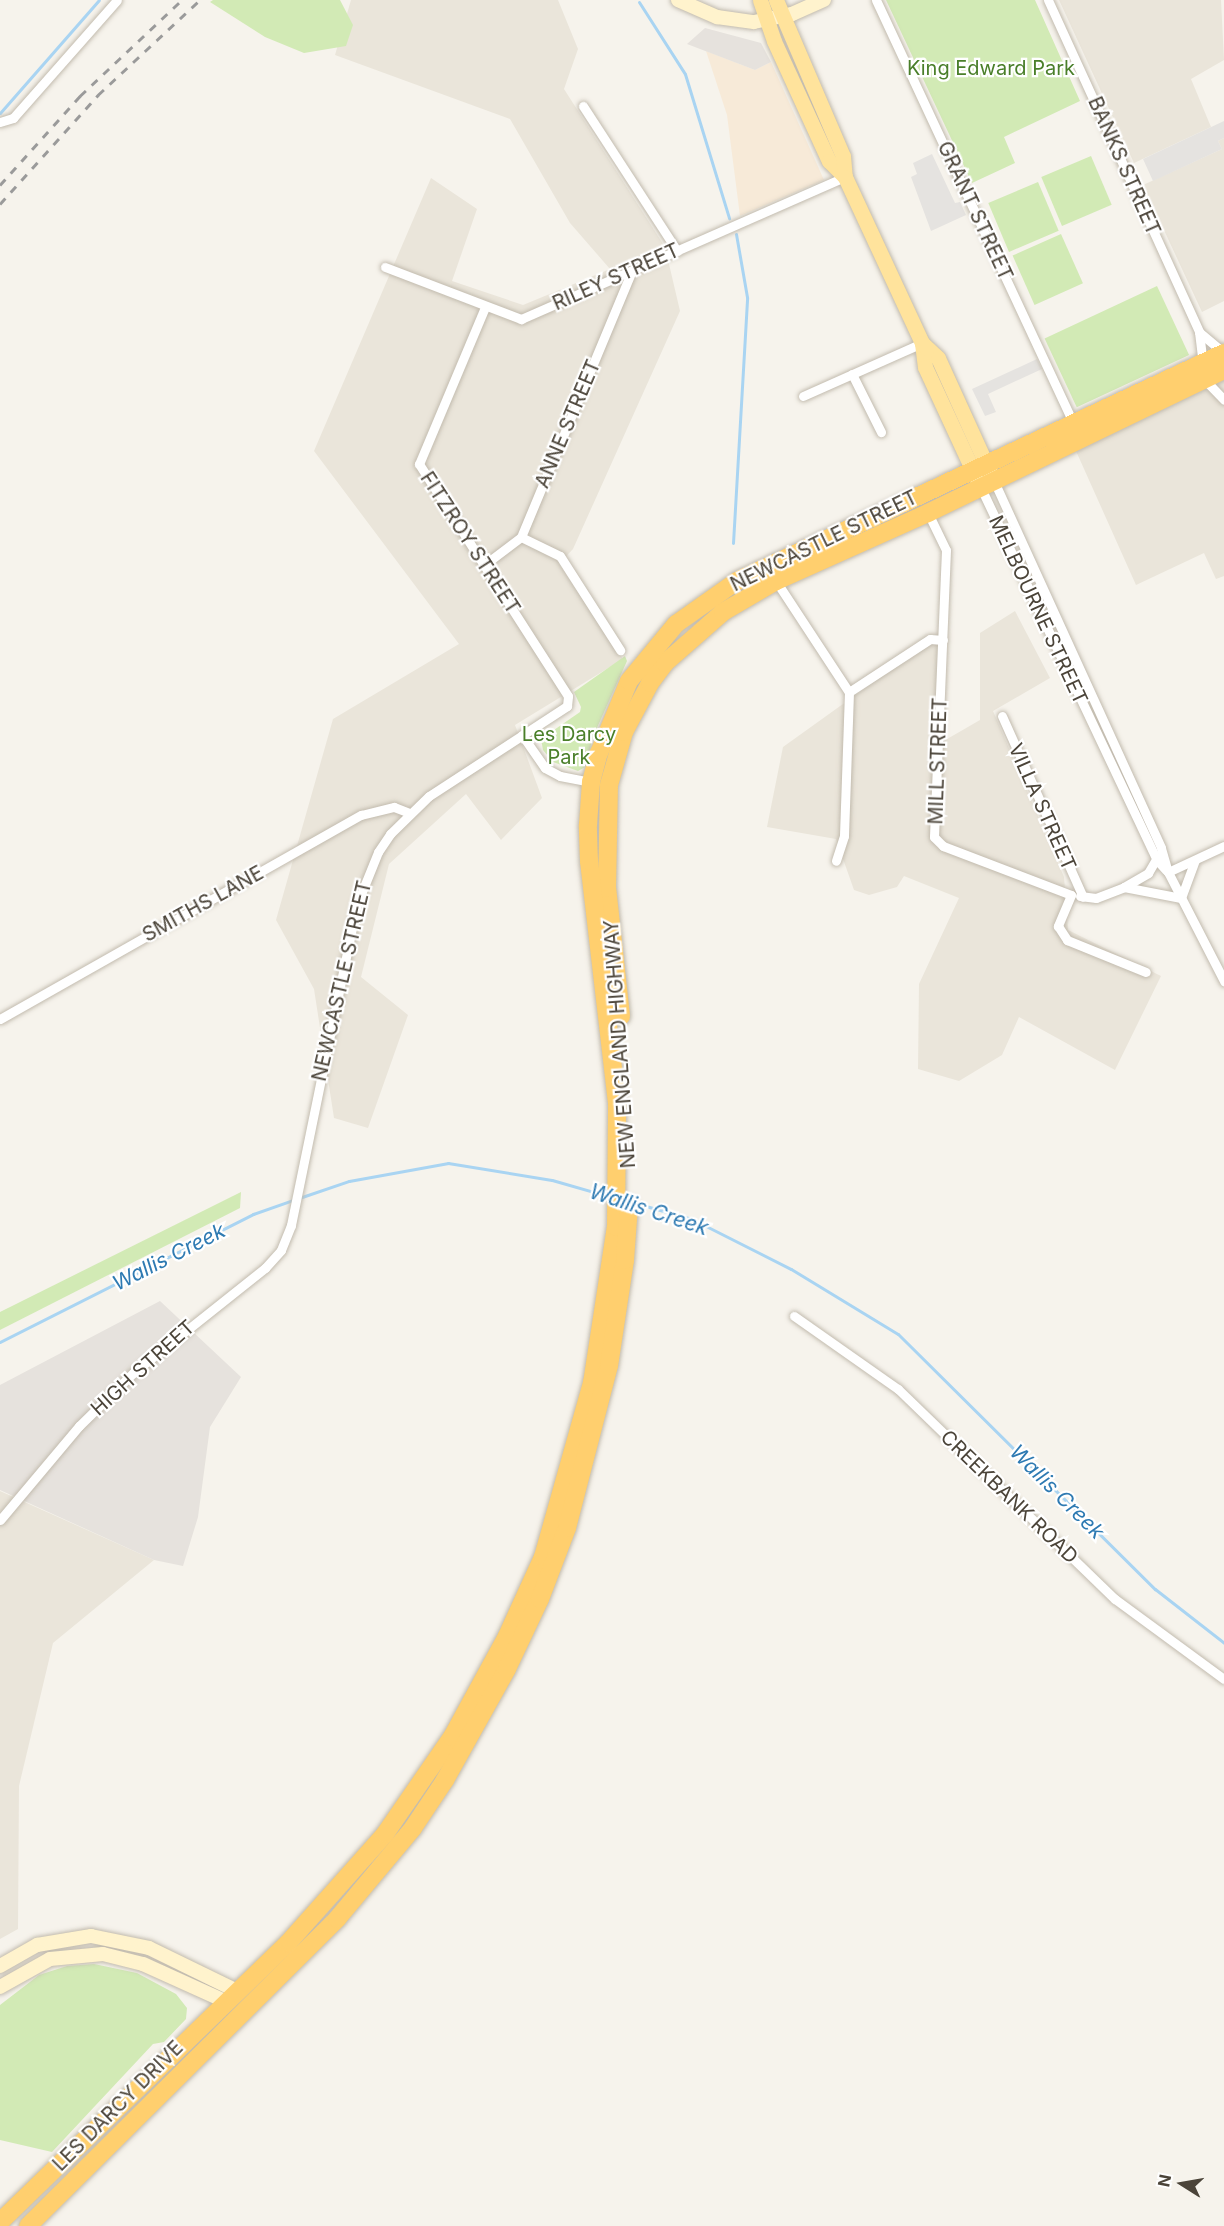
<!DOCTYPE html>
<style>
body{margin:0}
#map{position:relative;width:1224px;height:2226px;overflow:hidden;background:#f6f3ec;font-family:Inter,sans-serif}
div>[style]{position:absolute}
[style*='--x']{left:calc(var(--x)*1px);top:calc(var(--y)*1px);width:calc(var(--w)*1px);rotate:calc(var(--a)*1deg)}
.residential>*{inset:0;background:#eae5da}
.commercial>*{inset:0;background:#f7ead8}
.industrial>*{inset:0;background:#e6e2dd}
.green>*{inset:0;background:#d2eab5;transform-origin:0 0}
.parking>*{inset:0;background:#e5e3e0}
.stream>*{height:3px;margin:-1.5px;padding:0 1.5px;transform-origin:1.5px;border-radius:1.5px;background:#a9d4f2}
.roads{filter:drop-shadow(0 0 2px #c2bbae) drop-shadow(0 0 2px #c2bbae)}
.street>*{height:9px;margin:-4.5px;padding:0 4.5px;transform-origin:4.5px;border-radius:4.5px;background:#fff}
.secondary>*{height:14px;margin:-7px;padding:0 7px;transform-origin:7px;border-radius:7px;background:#fff3cd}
.primary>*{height:15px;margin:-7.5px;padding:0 7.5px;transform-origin:7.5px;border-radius:7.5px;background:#ffe39c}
.highway>*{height:18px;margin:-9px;padding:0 9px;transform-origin:9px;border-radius:9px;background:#ffcf6e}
.rail>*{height:3px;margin-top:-1.5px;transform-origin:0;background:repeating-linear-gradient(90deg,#9a9a9a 0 8px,transparent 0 16px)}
span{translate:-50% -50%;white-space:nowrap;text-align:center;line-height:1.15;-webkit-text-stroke:4.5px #fff;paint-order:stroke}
.park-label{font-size:20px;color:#4a7f2a}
.street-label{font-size:20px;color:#4b4439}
.water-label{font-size:21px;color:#2e7ab2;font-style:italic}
.north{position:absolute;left:1152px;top:2154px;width:60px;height:60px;-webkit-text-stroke:4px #fff;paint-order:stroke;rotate:281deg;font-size:16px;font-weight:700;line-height:24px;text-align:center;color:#4b4439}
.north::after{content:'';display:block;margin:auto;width:21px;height:27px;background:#4b4439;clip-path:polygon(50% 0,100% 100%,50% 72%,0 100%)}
</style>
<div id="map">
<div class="residential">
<i style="clip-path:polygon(351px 0,558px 0,578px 49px,564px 89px,665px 247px,680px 311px,573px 549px,559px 564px,623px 659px,515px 725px,542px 798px,501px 840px,466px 794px,389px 864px,361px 977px,408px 1015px,368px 1128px,334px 1118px,314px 989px,276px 920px,333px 719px,459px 644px,314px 451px,431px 178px,477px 209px,452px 281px,523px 305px,610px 269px,570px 223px,510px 119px,335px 55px)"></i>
<i style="clip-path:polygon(1059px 0,1221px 0,1224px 60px,1191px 79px,1211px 127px,1134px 163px)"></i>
<i style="clip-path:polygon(1224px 138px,1224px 301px,1202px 312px,1143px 185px,1222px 149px,1218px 141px)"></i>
<i style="clip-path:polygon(1224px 380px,1224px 576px,1216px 579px,1204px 553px,1136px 585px,1076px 451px)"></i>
<i style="clip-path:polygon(1015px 611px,1050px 678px,993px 711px,1064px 877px,1068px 930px,1161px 976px,1115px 1070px,1019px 1017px,1002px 1055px,959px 1081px,918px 1069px,919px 984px,959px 898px,904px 876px,897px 887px,869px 895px,854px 890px,836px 839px,767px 827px,783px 747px,928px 643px,939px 643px,935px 746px,980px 720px,980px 633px)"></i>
<i style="clip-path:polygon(0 1491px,154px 1560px,53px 1643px,19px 1786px,18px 1929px,0 1939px)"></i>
</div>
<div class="commercial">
<i style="clip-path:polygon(706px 51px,755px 70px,771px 62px,824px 180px,740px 216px,727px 115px)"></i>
</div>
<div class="industrial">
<i style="clip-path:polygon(705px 28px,761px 43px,771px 62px,755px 70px,687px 44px)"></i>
<i style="clip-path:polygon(160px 1301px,241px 1377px,210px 1427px,198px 1517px,183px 1566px,154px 1560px,0 1490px,0 1385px)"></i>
</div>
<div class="green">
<i style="clip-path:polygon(213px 0,340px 0,353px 25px,346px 46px,304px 53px,265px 37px,210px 2px)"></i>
<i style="clip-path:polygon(886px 0,1035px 0,1080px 101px,1004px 137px,1015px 163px,972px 183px)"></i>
<i style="left:1091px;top:156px;width:53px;height:54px;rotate:67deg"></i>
<i style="left:1038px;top:182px;width:53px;height:54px;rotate:67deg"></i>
<i style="left:1061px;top:234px;width:54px;height:53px;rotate:66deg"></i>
<i style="left:1157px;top:286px;width:76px;height:124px;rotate:65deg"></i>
<i style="clip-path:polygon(625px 656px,627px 661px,592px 739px,587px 766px,578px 771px,553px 762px,543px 750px,541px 739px,580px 712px,581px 707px,574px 692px)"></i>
<i style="clip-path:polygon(241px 1192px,240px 1208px,0 1330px,0 1312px)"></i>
<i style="clip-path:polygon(94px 1964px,137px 1973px,176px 1994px,187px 2008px,186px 2019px,164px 2042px,153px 2044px,52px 2152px,0 2140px,0 2005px,39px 1975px,67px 1966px)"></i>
</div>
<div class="parking">
<i style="clip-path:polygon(1224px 121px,1224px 138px,1218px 141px,1222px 149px,1153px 181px,1143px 159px)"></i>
<i style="clip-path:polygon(932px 154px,955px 203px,960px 202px,966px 215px,931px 231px,911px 177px,917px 174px,913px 163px)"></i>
<i style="clip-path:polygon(1037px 359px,1042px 369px,988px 394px,996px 412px,985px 416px,972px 389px)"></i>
</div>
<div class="stream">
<i style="--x:639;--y:2;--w:85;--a:57.4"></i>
<i style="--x:685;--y:74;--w:151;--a:73"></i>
<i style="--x:0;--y:113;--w:150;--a:-48.8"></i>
<i style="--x:733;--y:543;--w:246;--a:-86.7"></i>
<i style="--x:747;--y:297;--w:64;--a:-99.9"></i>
<i style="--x:299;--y:1198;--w:53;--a:-18.8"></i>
<i style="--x:349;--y:1181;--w:101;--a:-10.3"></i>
<i style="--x:448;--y:1163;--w:105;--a:9.3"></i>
<i style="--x:552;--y:1180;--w:61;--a:16.1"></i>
<i style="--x:635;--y:1203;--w:59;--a:15.7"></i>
<i style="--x:692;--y:1219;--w:111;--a:26.8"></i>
<i style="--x:791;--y:1269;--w:125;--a:31.3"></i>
<i style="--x:898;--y:1334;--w:362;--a:44.8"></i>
<i style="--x:1155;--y:1589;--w:88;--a:38"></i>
<i style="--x:0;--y:1342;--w:284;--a:-26.8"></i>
<i style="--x:253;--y:1214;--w:42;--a:-19.3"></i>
</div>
<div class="roads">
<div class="street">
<i style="--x:876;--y:0;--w:466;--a:65"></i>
<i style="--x:1048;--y:0;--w:365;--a:65.5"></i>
<i style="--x:1199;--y:332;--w:31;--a:83"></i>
<i style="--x:583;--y:106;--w:173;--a:57"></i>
<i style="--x:0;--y:122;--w:14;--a:-17"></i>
<i style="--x:13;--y:118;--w:157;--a:-48.6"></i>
<i style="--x:385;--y:267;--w:146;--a:20.9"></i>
<i style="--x:521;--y:319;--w:354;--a:-23.7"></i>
<i style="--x:1199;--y:332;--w:33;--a:40"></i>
<i style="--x:852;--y:374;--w:65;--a:63.4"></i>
<i style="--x:1204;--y:379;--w:29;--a:46"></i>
<i style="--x:803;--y:396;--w:130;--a:-24"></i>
<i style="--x:994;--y:481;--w:403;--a:65.5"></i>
<i style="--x:1161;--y:848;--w:25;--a:74"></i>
<i style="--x:1168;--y:872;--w:123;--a:62.8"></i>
<i style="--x:981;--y:488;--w:410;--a:64.7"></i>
<i style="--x:1156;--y:859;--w:15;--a:48"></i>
<i style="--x:928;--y:513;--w:41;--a:64.1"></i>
<i style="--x:946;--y:550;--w:287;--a:92.4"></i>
<i style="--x:934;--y:837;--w:13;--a:45"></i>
<i style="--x:943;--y:846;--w:137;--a:20.9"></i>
<i style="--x:1071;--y:895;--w:34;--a:113"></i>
<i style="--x:1058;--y:926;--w:17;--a:57"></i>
<i style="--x:1067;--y:940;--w:85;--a:22.1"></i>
<i style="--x:521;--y:537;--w:43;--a:26"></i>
<i style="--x:560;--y:556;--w:112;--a:57.4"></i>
<i style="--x:484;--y:565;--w:46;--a:-37.1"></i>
<i style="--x:521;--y:537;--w:289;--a:-67.4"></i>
<i style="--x:776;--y:581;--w:133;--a:56.7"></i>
<i style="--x:849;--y:692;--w:144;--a:92"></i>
<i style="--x:844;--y:836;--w:26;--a:108"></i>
<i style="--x:849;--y:692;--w:97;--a:-33.2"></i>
<i style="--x:930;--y:639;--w:13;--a:4"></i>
<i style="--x:1002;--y:716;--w:198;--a:65.9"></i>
<i style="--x:522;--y:735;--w:40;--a:55.1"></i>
<i style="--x:545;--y:768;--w:17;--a:28"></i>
<i style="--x:560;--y:776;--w:32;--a:11"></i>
<i style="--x:1168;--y:872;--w:62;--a:-24.9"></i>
<i style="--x:1124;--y:887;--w:58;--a:10.9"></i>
<i style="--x:1080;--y:896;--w:16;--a:7"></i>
<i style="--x:1096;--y:898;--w:30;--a:-21"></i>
<i style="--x:1124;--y:887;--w:28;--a:-30"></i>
<i style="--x:1148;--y:873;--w:16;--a:-60"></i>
<i style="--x:1181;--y:898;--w:40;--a:-69.8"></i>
<i style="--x:0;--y:1019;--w:415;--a:-29.5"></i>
<i style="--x:361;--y:815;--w:34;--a:-14"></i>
<i style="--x:394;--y:807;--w:17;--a:21"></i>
<i style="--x:794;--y:1316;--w:127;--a:35.1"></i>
<i style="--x:898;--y:1389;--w:302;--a:44.1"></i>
<i style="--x:1115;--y:1599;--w:135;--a:36.3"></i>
<i style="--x:0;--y:1520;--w:123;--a:-50"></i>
<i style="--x:79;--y:1426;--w:76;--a:-44.5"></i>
<i style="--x:133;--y:1373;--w:169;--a:-38.5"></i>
<i style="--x:265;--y:1268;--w:24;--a:-48"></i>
<i style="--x:281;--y:1250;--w:27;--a:-68"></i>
<i style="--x:291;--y:1225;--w:328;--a:-78.4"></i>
<i style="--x:357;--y:904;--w:56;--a:-68"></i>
<i style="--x:378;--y:852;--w:22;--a:-56"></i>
<i style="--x:390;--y:834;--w:54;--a:-44.3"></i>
<i style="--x:429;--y:796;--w:165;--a:-33.1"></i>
<i style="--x:567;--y:706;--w:10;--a:-84"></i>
<i style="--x:568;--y:696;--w:276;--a:-122.7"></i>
<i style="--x:419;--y:464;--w:170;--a:-67.2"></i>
</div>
<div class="secondary">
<i style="--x:678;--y:0;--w:43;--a:23.6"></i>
<i style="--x:717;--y:17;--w:37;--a:8"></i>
<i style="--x:754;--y:22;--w:39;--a:-12"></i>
<i style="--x:792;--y:14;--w:35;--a:-24"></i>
<i style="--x:0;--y:1966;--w:43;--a:-29.6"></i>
<i style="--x:37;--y:1945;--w:55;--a:-9.5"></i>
<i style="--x:91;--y:1936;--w:59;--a:11.7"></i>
<i style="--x:149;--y:1948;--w:96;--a:26"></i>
<i style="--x:0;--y:1987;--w:57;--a:-29.2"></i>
<i style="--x:50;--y:1959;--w:53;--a:-5.4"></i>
<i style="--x:103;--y:1954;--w:41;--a:14"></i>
<i style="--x:143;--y:1964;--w:90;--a:24.3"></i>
</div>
<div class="primary">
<i style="--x:760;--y:0;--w:43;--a:71.1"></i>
<i style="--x:774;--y:41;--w:132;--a:65.4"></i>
<i style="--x:829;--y:161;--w:23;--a:45"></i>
<i style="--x:776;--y:0;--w:170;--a:66.8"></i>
<i style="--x:843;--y:156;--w:21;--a:85"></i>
<i style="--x:845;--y:177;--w:183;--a:65.1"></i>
<i style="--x:922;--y:343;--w:24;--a:83"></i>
<i style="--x:925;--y:367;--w:133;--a:65.2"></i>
<i style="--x:922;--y:343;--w:22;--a:43"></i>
<i style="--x:938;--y:358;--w:128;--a:65.6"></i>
</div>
<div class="highway">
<i style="--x:621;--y:1016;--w:129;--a:-96.2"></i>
<i style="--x:607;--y:888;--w:103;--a:-88.9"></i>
<i style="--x:609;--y:785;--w:55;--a:-74.2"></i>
<i style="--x:624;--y:732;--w:55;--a:-62"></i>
<i style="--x:650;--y:683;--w:25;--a:-53"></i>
<i style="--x:665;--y:663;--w:77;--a:-41.3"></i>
<i style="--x:723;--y:612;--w:61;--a:-30.3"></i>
<i style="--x:776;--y:581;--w:167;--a:-24.1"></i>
<i style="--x:928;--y:513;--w:329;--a:-25.8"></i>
<i style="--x:0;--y:2222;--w:401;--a:-44.1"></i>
<i style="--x:288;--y:1943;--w:146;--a:-48.3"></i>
<i style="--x:385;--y:1834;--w:118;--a:-55.4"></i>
<i style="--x:452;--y:1737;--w:115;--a:-61.4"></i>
<i style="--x:507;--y:1636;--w:87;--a:-65.5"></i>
<i style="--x:543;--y:1557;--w:181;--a:-74.3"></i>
<i style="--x:592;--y:1383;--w:158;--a:-81.3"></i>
<i style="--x:616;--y:1227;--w:124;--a:-89.5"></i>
<i style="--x:617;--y:1103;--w:244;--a:-96.6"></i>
<i style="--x:589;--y:861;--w:36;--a:-92"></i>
<i style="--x:588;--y:825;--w:43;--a:-86"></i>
<i style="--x:591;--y:782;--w:30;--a:-75"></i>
<i style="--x:599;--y:753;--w:78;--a:-67.4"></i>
<i style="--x:629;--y:681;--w:74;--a:-50.5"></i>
<i style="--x:676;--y:624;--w:75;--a:-35.2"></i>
<i style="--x:737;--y:581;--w:538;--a:-25.09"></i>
<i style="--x:28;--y:2226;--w:436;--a:-44.8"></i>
<i style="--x:337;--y:1919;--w:119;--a:-50.1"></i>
<i style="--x:413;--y:1828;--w:58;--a:-56.3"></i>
<i style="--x:445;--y:1780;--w:127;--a:-60.8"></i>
<i style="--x:507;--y:1669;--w:77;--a:-64.8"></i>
<i style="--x:540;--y:1599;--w:76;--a:-69.2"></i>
<i style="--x:567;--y:1528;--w:167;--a:-75.5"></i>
<i style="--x:609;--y:1366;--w:107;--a:-81.4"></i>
<i style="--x:625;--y:1260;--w:55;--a:-85.8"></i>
</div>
</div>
<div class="rail">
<i style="--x:0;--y:185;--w:120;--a:-48"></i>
<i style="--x:80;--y:96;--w:140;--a:-43.3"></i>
<i style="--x:0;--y:204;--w:147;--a:-48"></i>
<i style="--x:98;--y:95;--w:139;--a:-43"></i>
</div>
<div class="park-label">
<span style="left:991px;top:68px">King Edward Park</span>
<span style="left:569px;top:746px">Les Darcy<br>Park</span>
</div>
<div class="street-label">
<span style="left:1124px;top:166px;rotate:66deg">BANKS STREET</span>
<span style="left:975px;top:211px;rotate:65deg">GRANT STREET</span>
<span style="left:616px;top:277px;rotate:-24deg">RILEY STREET</span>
<span style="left:568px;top:424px;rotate:-67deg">ANNE STREET</span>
<span style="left:824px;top:541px;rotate:-26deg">NEWCASTLE STREET</span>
<span style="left:470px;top:543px;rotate:57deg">FITZROY STREET</span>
<span style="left:1038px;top:610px;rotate:65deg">MELBOURNE STREET</span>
<span style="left:938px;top:761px;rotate:-88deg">MILL STREET</span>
<span style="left:1042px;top:807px;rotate:66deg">VILLA STREET</span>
<span style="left:203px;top:904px;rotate:-29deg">SMITHS LANE</span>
<span style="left:342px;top:981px;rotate:-77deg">NEWCASTLE STREET</span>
<span style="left:620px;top:1044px;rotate:-94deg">NEW ENGLAND HIGHWAY</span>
<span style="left:143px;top:1368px;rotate:-42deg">HIGH STREET</span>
<span style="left:1009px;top:1497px;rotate:44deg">CREEKBANK ROAD</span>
<span style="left:118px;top:2106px;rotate:-45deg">LES DARCY DRIVE</span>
</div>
<div class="water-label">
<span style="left:649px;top:1210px;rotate:18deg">Wallis Creek</span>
<span style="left:169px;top:1257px;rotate:-27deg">Wallis Creek</span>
<span style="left:1057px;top:1492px;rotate:45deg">Wallis Creek</span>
</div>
<div class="north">N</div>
</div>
